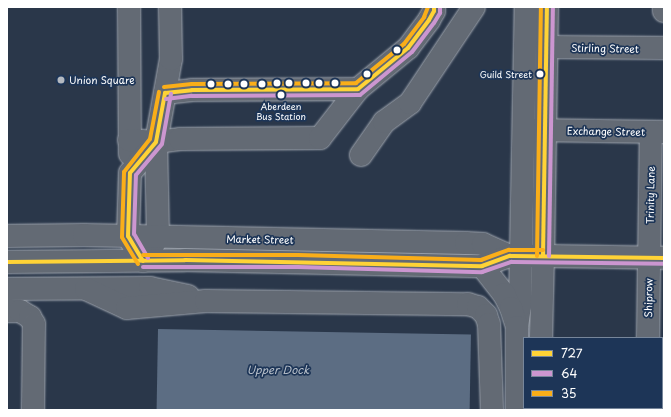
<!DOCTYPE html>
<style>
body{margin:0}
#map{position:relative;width:671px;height:417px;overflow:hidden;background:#2a374a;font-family:"Playpen Sans",sans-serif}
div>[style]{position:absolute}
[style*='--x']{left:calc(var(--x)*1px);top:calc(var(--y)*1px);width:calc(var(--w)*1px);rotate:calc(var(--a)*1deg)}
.water>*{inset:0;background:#5c6d83;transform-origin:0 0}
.roads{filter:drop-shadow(0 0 1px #9fa5ae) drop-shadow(0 0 1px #9fa5ae)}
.minor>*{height:22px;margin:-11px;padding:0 11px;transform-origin:11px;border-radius:11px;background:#636a74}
.major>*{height:22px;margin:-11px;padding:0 11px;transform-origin:11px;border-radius:11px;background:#636a74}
.bus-1>*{height:4px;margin:-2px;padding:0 2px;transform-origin:2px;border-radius:2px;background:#ffd336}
.bus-2>*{height:4px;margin:-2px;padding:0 2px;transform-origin:2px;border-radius:2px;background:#cc96d0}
.bus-3>*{height:4px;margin:-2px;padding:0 2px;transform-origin:2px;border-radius:2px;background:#faae19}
.dots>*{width:11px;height:11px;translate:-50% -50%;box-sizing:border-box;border:2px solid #1d3557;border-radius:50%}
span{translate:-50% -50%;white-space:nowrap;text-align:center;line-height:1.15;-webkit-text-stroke:3.5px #1d3557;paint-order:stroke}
.bus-label{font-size:9px;color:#fff}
.right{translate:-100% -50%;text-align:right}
.street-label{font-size:10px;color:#fff}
.poi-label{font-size:10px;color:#fff}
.left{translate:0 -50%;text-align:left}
.water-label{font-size:11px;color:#b8c0ca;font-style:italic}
.frame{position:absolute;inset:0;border:8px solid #fff;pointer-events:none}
.legend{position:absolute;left:523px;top:337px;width:140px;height:72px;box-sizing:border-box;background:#1d3557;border:1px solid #77869a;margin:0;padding:5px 7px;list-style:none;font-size:12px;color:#fff}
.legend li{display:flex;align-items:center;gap:8px;height:20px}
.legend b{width:20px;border:1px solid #77869a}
</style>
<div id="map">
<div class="water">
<i style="left:158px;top:329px;width:313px;height:81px;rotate:1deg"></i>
</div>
<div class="roads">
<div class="minor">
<i style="--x:129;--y:7;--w:147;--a:89.6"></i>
<i style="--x:547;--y:7;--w:249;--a:90.9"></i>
<i style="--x:543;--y:256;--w:121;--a:0.9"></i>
<i style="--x:664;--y:7;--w:4;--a:90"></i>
<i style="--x:547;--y:47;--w:117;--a:0.5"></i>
<i style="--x:165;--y:93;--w:27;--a:-6"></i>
<i style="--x:192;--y:90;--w:166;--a:-0.3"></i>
<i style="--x:531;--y:130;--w:133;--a:0.9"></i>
<i style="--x:129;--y:140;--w:27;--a:4"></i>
<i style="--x:156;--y:142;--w:24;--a:-7"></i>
<i style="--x:180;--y:139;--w:140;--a:-0.4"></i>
<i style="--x:320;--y:138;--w:62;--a:-52.2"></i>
<i style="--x:358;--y:89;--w:65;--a:-39.4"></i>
<i style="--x:408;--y:48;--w:35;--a:-53"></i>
<i style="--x:429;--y:20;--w:10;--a:-61"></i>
<i style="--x:434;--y:11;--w:4;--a:-90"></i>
<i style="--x:156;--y:142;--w:40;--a:130"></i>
<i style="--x:130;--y:173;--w:63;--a:91.8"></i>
<i style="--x:128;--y:236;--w:29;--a:59"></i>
<i style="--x:143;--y:261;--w:28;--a:-58"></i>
<i style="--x:158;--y:237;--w:95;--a:-91.2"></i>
<i style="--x:156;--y:142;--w:84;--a:-79.8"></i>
<i style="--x:171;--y:59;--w:52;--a:-91.1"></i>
<i style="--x:361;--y:155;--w:40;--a:-55.1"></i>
<i style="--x:384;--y:122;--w:32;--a:-36"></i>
<i style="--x:410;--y:103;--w:115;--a:-56.3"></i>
<i style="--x:7;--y:289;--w:143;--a:-0.4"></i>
<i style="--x:150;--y:288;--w:39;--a:12"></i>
<i style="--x:86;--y:289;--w:45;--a:24.9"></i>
<i style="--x:127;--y:308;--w:79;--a:-5.1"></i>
<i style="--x:206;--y:301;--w:262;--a:0.7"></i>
<i style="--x:468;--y:304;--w:10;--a:17"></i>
<i style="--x:478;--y:307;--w:11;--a:45"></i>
<i style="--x:486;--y:315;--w:9;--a:72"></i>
<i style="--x:489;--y:324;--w:86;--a:88"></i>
<i style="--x:7;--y:311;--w:13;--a:0"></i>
<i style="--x:20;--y:311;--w:12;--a:31"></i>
<i style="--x:30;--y:317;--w:8;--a:60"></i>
<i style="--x:34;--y:324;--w:86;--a:90.7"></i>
<i style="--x:517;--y:327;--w:21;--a:-82"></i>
<i style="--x:520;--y:306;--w:299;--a:-88.9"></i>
<i style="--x:648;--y:338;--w:206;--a:-89.2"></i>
<i style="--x:651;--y:408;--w:2;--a:63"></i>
</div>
<div class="major">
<i style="--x:7;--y:236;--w:77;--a:-0.7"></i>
<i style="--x:84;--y:235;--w:382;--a:1.2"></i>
<i style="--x:466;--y:243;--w:17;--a:3"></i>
<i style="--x:483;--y:244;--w:30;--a:24"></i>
<i style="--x:7;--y:262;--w:178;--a:-0.6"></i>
<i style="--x:185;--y:260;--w:297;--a:1.2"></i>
<i style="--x:482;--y:266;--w:30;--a:-20"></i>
<i style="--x:510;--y:256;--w:33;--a:0"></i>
<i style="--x:543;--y:256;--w:82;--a:91.4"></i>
<i style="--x:482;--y:266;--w:36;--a:52"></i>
<i style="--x:504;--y:294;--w:16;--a:63"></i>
<i style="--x:511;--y:308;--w:20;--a:72"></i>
<i style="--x:517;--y:327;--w:83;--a:90"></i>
<i style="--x:541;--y:410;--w:2;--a:-90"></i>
</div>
</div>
<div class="bus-1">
<i style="--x:165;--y:93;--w:27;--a:-6"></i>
<i style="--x:192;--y:90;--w:166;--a:-0.3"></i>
<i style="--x:358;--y:89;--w:65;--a:-39.4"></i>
<i style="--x:408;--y:48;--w:35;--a:-53"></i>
<i style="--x:429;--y:20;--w:10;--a:-61"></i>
<i style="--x:434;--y:11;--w:4;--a:-90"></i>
<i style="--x:543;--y:256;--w:249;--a:-89.1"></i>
<i style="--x:143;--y:261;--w:29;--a:-121"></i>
<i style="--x:128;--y:236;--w:63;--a:-88.2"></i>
<i style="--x:130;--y:173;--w:40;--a:-50"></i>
<i style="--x:156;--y:142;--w:50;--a:-79.6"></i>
<i style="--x:7;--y:262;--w:178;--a:-0.6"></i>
<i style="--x:185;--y:260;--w:297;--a:1.2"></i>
<i style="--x:482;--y:266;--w:30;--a:-20"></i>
<i style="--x:510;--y:256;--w:154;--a:0.7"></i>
</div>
<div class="bus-2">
<i style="--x:166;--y:99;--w:26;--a:-7"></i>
<i style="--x:192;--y:96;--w:168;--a:-0.3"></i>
<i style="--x:360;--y:95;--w:67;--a:-39.6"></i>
<i style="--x:412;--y:52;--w:36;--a:-53"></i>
<i style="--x:434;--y:23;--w:12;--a:-59"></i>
<i style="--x:440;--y:13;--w:6;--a:-90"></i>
<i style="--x:549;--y:256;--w:249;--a:-89.1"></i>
<i style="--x:148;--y:258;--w:28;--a:-120"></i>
<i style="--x:134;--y:234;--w:59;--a:-88.1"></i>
<i style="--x:136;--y:175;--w:40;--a:-50"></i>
<i style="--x:162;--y:144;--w:51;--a:-79.8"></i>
<i style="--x:143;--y:267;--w:155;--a:0"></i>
<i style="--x:298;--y:267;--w:184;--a:1.6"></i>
<i style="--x:482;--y:272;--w:31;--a:-19"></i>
<i style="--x:511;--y:262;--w:153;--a:0.7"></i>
</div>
<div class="bus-3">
<i style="--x:164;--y:87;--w:28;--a:-6"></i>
<i style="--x:192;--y:84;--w:164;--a:-0.3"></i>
<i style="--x:356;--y:83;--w:62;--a:-39.1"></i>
<i style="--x:404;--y:44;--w:34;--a:-53"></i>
<i style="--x:424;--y:17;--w:11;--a:-68"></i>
<i style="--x:143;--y:255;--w:155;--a:0"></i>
<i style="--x:298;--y:255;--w:183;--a:1.6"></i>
<i style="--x:481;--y:260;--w:30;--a:-20"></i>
<i style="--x:509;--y:250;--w:34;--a:0"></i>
<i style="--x:537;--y:256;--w:249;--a:-89.1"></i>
<i style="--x:138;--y:264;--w:31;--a:-121"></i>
<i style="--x:122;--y:237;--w:65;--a:-88.2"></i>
<i style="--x:124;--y:172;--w:42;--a:-51.8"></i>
<i style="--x:150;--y:139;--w:48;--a:-79.2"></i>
</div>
<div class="dots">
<i style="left:397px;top:50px;background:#fff"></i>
<i style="left:367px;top:74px;background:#fff"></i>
<i style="left:540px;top:74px;background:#fff"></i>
<i style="left:61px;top:80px;background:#b4b9c0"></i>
<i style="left:277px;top:83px;background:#fff"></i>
<i style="left:289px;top:83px;background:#fff"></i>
<i style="left:306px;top:83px;background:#fff"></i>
<i style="left:319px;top:83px;background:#fff"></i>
<i style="left:335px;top:83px;background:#fff"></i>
<i style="left:211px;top:84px;background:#fff"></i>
<i style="left:228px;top:84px;background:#fff"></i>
<i style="left:244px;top:84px;background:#fff"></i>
<i style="left:262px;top:84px;background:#fff"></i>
<i style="left:281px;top:95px;background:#fff"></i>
</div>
<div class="bus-label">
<span class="right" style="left:532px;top:74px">Guild Street</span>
<span style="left:281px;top:111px">Aberdeen<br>Bus Station</span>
</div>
<div class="street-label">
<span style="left:605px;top:48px;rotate:1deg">Stirling Street</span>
<span style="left:606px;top:131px;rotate:1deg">Exchange Street</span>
<span style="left:650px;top:195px;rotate:-89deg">Trinity Lane</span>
<span style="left:260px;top:239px;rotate:1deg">Market Street</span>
<span style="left:648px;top:298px;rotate:-89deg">Shiprow</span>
</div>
<div class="poi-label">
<span class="left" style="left:69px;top:80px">Union Square</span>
</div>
<div class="water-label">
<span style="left:278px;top:370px">Upper Dock</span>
</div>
<div class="frame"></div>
<ul class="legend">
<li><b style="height:5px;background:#ffd336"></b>727</li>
<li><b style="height:5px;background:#cc96d0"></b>64</li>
<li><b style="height:5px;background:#faae19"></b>35</li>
</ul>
</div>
